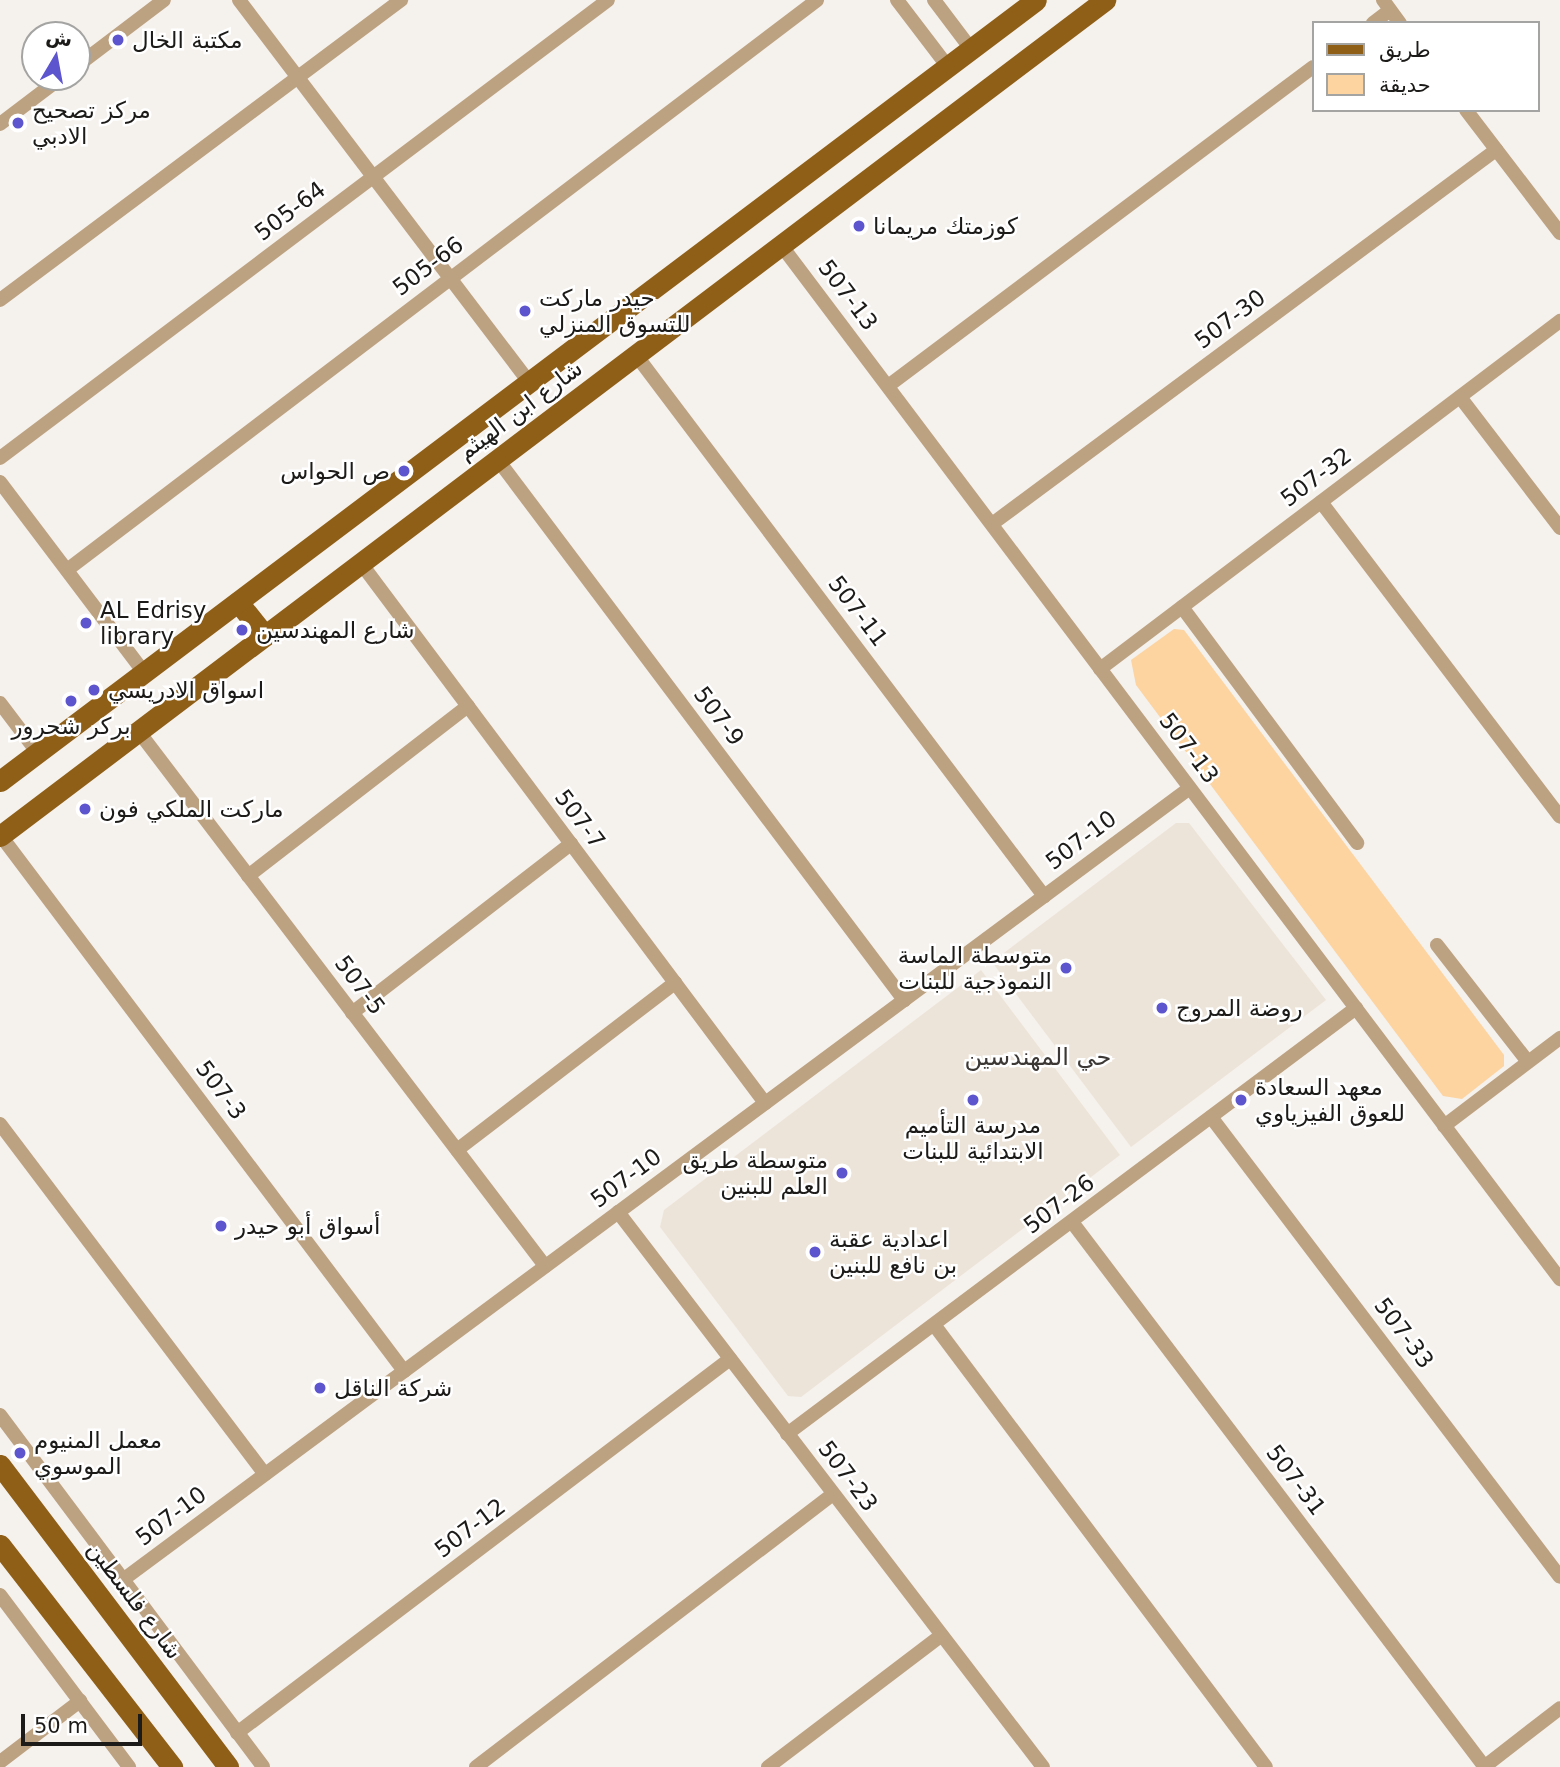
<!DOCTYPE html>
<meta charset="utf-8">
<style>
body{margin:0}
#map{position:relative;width:1560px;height:1767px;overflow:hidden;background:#f5f1ec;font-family:"DejaVu Sans","Noto Sans Arabic",sans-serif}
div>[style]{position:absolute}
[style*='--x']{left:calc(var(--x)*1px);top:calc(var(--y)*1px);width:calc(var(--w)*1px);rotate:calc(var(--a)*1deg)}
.built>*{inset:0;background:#ede4d9}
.green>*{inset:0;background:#fdd3a0}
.minor>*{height:14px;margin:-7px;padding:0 7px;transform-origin:7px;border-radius:7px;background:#bda282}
.primary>*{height:21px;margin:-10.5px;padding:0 10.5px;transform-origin:10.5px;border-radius:10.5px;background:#8f5f18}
.dots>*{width:19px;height:19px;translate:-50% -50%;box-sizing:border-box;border:4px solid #fff;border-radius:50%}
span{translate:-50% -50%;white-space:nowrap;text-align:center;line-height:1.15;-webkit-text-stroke:5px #fff;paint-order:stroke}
.poi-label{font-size:23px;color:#1c1b19}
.left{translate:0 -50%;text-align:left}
.right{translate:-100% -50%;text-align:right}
.street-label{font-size:23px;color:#1c1b19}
.neighbourhood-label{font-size:24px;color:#3c3835}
.legend{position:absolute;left:1312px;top:21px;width:228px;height:91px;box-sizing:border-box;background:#fff;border:2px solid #a4a4a3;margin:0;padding:9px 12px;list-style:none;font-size:21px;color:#1c1b19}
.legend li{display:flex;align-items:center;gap:14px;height:35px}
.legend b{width:35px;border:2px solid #a4a4a3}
.north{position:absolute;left:21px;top:21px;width:70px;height:70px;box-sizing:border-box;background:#fff;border:2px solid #a4a4a3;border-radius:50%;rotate:10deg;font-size:19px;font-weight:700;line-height:28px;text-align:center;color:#1c1b19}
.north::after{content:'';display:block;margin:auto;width:24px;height:32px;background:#5d55ce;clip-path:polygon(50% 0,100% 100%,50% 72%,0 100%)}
.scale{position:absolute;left:21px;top:1714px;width:121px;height:32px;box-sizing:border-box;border:4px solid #1c1b19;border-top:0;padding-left:9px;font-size:21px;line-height:24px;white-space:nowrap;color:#1c1b19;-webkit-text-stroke:5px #fff;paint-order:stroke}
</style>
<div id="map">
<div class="built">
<i style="clip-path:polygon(1176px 823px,1189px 823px,1326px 1000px,1131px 1147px,992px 962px)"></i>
<i style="clip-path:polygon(981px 970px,1120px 1155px,801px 1397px,788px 1396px,660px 1227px,664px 1210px)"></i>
</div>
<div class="green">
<i style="clip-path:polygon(1174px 629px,1184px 630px,1504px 1055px,1504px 1066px,1462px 1099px,1443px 1096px,1136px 685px,1131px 660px)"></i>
</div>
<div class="minor">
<i style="--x:239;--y:0;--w:480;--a:52.8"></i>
<i style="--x:897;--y:0;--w:84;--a:52.7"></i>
<i style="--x:934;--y:0;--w:61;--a:52.9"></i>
<i style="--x:1383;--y:0;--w:29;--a:54"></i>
<i style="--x:1373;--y:23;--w:21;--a:-37"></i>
<i style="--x:77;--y:66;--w:109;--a:-37.2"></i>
<i style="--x:1466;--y:110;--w:155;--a:52.6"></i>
<i style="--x:0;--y:124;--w:78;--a:-37.2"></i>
<i style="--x:781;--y:245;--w:1295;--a:53.01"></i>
<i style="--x:0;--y:300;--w:501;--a:-36.8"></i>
<i style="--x:636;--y:355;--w:678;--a:52.98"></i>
<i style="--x:888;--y:386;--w:531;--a:-36.89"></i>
<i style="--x:1460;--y:397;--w:165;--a:52.6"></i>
<i style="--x:0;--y:458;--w:761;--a:-36.99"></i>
<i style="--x:498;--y:460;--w:676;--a:53.06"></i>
<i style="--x:0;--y:482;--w:241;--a:52.9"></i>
<i style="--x:1321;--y:502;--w:395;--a:52.8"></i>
<i style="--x:992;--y:524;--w:628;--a:-36.58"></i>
<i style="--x:360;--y:562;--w:676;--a:53.18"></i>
<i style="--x:67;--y:570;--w:942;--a:-37.23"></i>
<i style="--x:1182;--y:607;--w:294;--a:53.4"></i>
<i style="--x:1100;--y:669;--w:577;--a:-37.11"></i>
<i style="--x:0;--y:703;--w:63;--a:52.8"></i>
<i style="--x:139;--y:732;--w:671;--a:52.75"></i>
<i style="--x:1;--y:836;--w:670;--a:53.01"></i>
<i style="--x:248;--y:876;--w:278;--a:-37.7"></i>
<i style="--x:1437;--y:945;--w:148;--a:52.1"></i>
<i style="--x:352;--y:1013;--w:277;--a:-37.7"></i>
<i style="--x:1211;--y:1117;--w:577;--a:52.81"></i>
<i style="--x:0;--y:1124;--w:439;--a:52.9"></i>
<i style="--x:1444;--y:1126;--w:146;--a:-37.2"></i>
<i style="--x:457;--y:1150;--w:275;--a:-37.5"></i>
<i style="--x:618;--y:1212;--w:699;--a:52.56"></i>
<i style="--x:1072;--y:1222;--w:682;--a:52.86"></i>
<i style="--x:935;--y:1326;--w:551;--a:53.11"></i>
<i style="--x:0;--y:1415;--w:439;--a:53.2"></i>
<i style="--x:787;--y:1434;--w:711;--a:-36.82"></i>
<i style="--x:124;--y:1579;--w:1327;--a:-36.58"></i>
<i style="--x:0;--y:1595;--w:215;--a:53.1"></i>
<i style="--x:237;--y:1733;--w:619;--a:-37.18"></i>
<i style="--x:0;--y:1762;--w:101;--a:-37.3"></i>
<i style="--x:476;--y:1767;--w:449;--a:-37.4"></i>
<i style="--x:768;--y:1767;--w:218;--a:-37.2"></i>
<i style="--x:1484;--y:1767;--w:96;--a:-37.8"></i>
</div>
<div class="primary">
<i style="--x:238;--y:602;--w:43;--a:51.5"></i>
<i style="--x:0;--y:781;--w:1297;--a:-37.01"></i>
<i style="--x:0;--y:836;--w:1386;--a:-37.11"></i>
<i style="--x:0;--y:1465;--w:378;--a:52.9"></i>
<i style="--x:0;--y:1545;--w:281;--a:52.2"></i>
</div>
<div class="dots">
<i style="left:118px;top:40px;background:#5d55ce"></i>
<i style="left:18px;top:123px;background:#5d55ce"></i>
<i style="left:859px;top:226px;background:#5d55ce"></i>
<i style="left:525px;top:311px;background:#5d55ce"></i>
<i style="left:404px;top:471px;background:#5d55ce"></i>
<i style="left:86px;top:623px;background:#5d55ce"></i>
<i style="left:242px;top:630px;background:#5d55ce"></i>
<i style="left:94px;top:690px;background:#5d55ce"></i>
<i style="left:71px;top:701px;background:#5d55ce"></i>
<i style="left:85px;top:809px;background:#5d55ce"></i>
<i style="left:1066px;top:968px;background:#5d55ce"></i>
<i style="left:1162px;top:1008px;background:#5d55ce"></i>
<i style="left:973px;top:1100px;background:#5d55ce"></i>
<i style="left:1241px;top:1100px;background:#5d55ce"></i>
<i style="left:842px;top:1173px;background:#5d55ce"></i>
<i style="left:221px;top:1226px;background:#5d55ce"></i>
<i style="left:815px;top:1252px;background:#5d55ce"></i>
<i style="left:320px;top:1388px;background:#5d55ce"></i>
<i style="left:20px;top:1453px;background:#5d55ce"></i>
</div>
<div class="poi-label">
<span class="left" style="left:132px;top:40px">مكتبة الخال</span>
<span class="left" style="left:32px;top:123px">مركز تصحيح<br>الادبي</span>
<span class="left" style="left:873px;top:226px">كوزمتك مريمانا</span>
<span class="left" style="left:539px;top:311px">حيدر ماركت<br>للتسوق المنزلي</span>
<span class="right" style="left:390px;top:471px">ص الحواس</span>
<span class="left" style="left:100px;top:623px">AL Edrisy<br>library</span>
<span class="left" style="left:256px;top:630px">شارع المهندسين</span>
<span class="left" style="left:108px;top:690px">اسواق الادريسي</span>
<span style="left:71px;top:726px">بركر شحرور</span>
<span class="left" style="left:99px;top:809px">ماركت الملكي فون</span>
<span class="right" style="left:1052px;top:968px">متوسطة الماسة<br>النموذجية للبنات</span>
<span class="left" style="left:1176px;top:1008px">روضة المروج</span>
<span class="left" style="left:1255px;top:1100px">معهد السعادة<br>للعوق الفيزياوي</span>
<span style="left:973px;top:1138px">مدرسة التأميم<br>الابتدائية للبنات</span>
<span class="right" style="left:828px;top:1173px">متوسطة طريق<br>العلم للبنين</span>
<span class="left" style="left:235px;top:1226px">أسواق أبو حيدر</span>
<span class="left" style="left:829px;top:1252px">اعدادية عقبة<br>بن نافع للبنين</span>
<span class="left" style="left:334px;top:1388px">شركة الناقل</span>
<span class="left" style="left:34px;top:1453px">معمل المنيوم<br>الموسوي</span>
</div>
<div class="street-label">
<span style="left:290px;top:211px;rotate:-37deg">505-64</span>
<span style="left:428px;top:266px;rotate:-37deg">505-66</span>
<span style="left:848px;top:295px;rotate:53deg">507-13</span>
<span style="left:1230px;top:319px;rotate:-37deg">507-30</span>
<span style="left:520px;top:410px;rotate:-37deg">شارع ابن الهيثم</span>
<span style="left:1316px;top:477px;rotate:-37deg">507-32</span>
<span style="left:858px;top:611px;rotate:53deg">507-11</span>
<span style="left:719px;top:716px;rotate:53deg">507-9</span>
<span style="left:1189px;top:748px;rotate:53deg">507-13</span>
<span style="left:580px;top:819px;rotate:53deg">507-7</span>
<span style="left:1081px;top:840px;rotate:-37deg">507-10</span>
<span style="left:360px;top:985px;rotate:53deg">507-5</span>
<span style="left:221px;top:1090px;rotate:53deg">507-3</span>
<span style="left:626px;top:1178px;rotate:-37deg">507-10</span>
<span style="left:1059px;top:1204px;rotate:-37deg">507-26</span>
<span style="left:1404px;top:1333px;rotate:53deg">507-33</span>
<span style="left:848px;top:1476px;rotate:53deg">507-23</span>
<span style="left:1296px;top:1480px;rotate:53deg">507-31</span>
<span style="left:171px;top:1516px;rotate:-37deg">507-10</span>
<span style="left:470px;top:1528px;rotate:-37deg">507-12</span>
<span style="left:135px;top:1600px;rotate:53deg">شارع فلسطين</span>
</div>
<div class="neighbourhood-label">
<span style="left:1038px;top:1058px">حي المهندسين</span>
</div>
<ul class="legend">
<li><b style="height:9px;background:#8f5f18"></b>طريق</li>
<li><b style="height:19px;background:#fdd3a0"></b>حديقة</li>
</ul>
<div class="north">ش</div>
<div class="scale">50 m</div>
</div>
